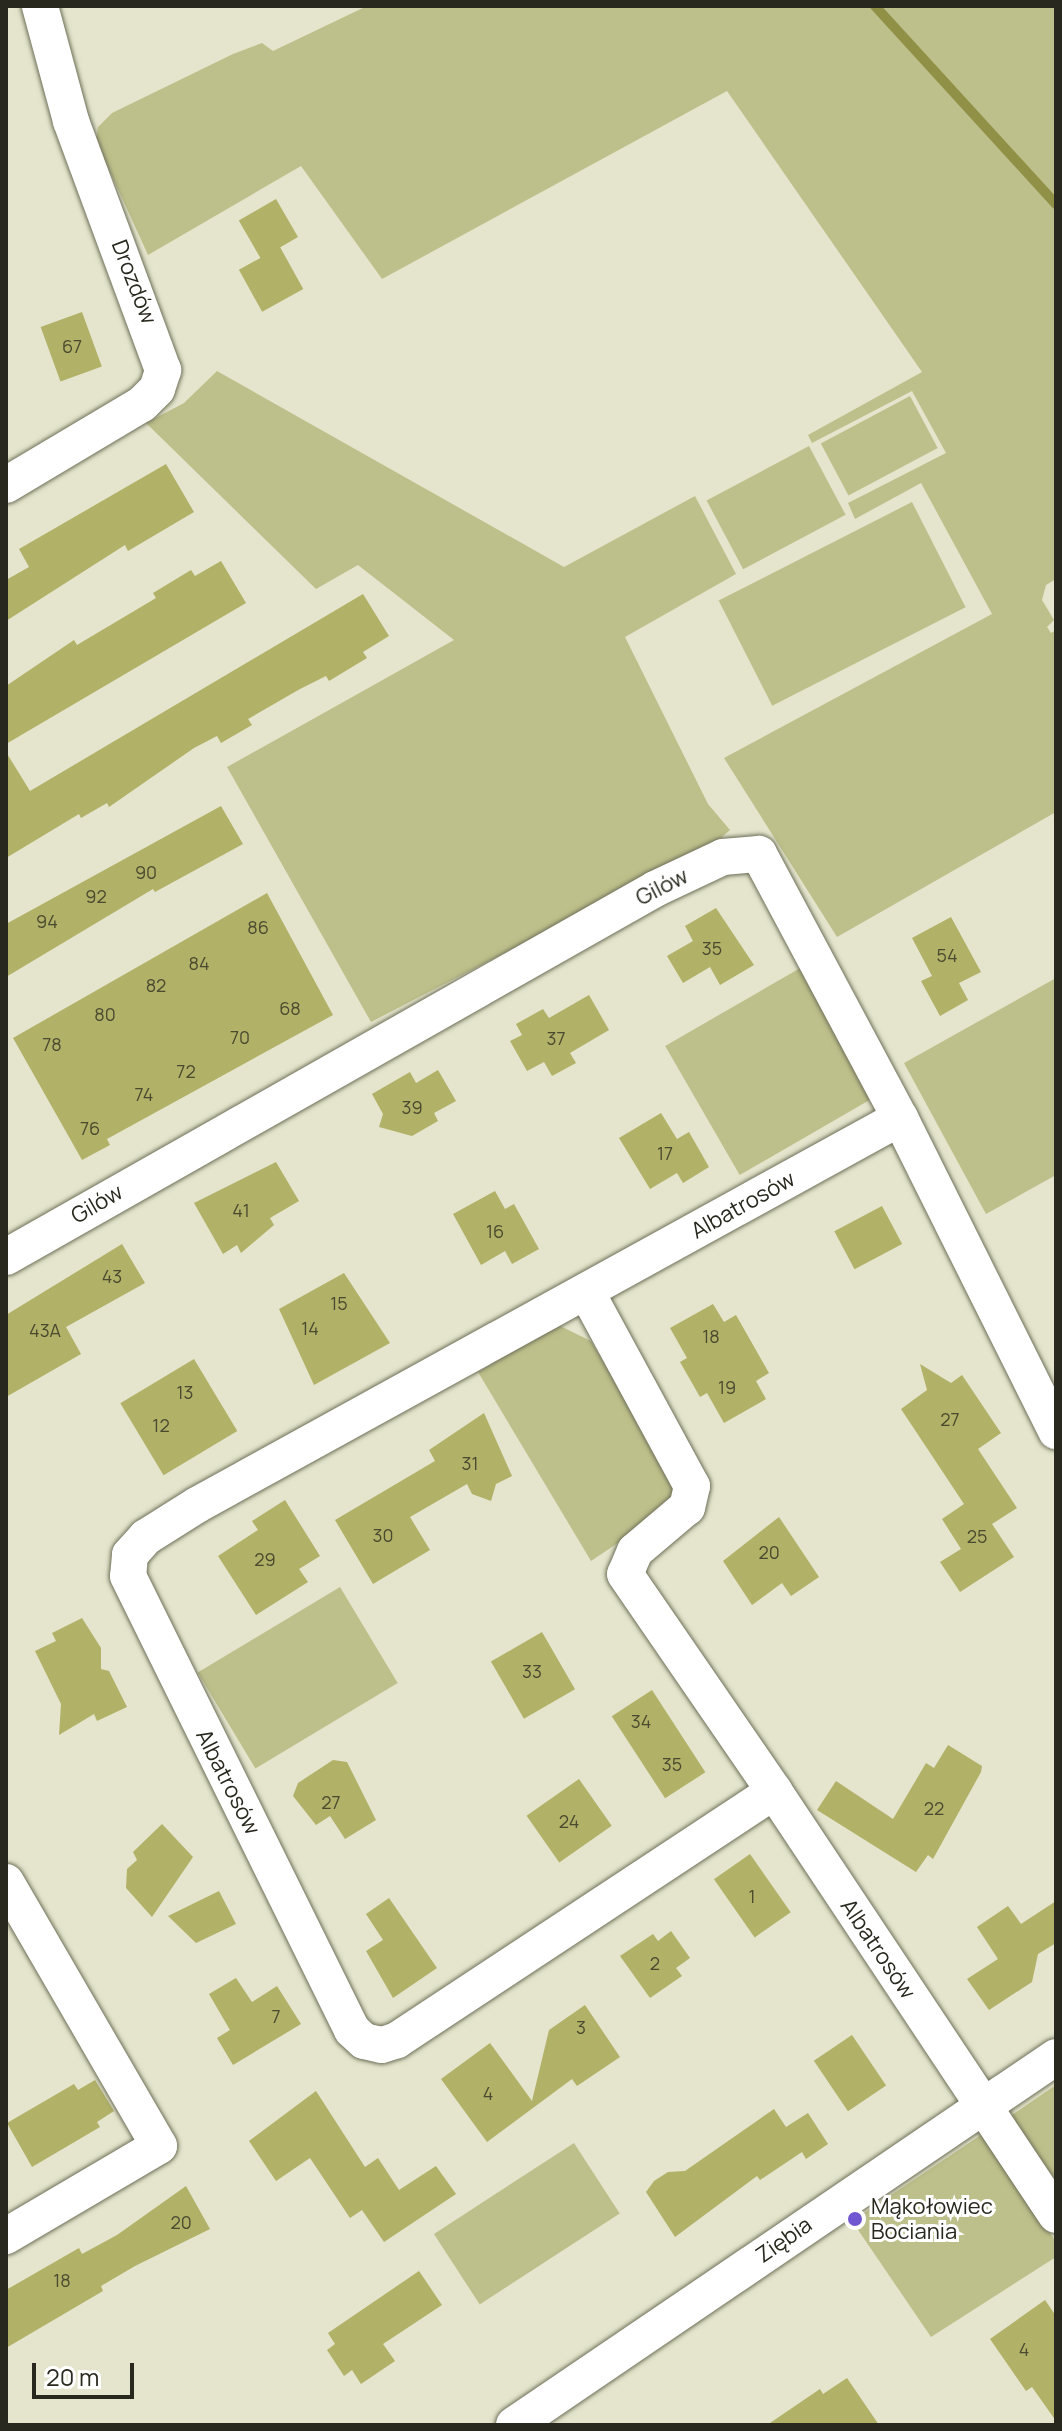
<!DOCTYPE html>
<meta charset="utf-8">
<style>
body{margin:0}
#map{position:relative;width:1062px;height:2431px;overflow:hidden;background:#e4e5cc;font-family:Manrope,sans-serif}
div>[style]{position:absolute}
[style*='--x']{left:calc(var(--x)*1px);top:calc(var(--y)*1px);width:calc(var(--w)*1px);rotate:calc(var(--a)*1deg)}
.green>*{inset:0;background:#bec08b;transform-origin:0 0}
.stream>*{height:10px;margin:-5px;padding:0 5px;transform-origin:5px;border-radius:5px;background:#909047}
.building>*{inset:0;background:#b1b168;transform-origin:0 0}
.roads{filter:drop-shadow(0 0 2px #6f7059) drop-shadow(0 0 2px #6f7059)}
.minor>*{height:36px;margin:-18px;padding:0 18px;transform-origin:18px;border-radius:18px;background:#fff}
.dots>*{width:22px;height:22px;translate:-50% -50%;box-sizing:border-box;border:4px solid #fff;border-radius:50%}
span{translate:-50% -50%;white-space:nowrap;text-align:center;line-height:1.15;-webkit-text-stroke:6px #fff;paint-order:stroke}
.number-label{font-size:18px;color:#4a4a30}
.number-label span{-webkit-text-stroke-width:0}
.street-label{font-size:22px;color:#28281e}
.poi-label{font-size:22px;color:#28281e}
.left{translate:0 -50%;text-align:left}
.frame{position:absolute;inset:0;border:8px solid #28281e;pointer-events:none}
.scale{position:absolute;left:32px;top:2363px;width:102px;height:36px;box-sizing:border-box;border:4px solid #28281e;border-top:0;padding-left:10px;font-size:24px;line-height:28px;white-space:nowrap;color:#28281e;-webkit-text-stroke:6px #fff;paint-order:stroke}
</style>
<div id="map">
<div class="green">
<i style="clip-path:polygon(367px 6px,1056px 6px,1056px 579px,1046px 585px,1042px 600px,1054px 620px,1047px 627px,1051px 633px,1056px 630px,1056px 812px,837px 937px,724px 758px,992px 614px,921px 483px,855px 519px,848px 503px,946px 453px,912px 391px,812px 443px,808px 435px,922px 372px,727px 91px,382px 279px,301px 166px,148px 255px,96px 141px,98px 127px,112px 113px,233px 54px,262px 43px,273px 51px)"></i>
<i style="clip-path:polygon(217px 371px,564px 567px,695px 496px,736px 574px,625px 637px,708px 804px,730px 830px,713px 845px,371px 1022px,227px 767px,454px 640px,358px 565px,316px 589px,146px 423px,184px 403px)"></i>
<i style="left:910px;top:396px;width:59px;height:101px;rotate:62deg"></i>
<i style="left:809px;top:446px;width:78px;height:116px;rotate:62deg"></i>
<i style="left:912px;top:502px;width:118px;height:217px;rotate:63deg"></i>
<i style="left:802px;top:967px;width:149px;height:158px;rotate:60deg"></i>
<i style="clip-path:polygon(1056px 978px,1056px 1175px,986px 1214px,904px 1063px)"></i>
<i style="clip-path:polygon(556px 1324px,591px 1341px,674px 1481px,670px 1508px,591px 1561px,478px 1372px)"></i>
<i style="left:340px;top:1587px;width:112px;height:166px;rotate:59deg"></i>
<i style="clip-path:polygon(1056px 2085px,1056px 2180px,1009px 2117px)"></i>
<i style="clip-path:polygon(984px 2133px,1056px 2242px,1056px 2257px,931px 2337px,852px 2221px)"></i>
<i style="left:574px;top:2143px;width:84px;height:167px;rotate:57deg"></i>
</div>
<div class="stream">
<i style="--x:875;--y:6;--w:268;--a:47.6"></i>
</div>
<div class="building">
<i style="left:276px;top:199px;width:44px;height:43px;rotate:60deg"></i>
<i style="left:280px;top:247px;width:48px;height:47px;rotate:61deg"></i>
<i style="left:82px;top:312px;width:58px;height:44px;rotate:70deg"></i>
<i style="clip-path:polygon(166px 464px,194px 512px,128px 551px,125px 545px,6px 621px,6px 580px,29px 567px,19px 549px)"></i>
<i style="clip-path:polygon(221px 561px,246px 603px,6px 744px,6px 686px,74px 640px,77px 645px,156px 598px,153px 593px,191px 570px,195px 576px)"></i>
<i style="clip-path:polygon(363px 594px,389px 636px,363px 652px,367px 658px,329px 681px,326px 676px,300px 689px,248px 719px,252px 725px,221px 743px,217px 736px,194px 748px,109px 807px,107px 803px,81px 818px,79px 814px,6px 858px,6px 752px,30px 791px)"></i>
<i style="clip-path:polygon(221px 806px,243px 844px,155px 892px,153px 889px,6px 977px,6px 924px)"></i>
<i style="clip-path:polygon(267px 893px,333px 1015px,107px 1139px,110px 1145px,82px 1160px,13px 1038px)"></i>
<i style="clip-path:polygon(716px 908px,754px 965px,720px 985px,710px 967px,683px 983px,667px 956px,693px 941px,685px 926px)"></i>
<i style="clip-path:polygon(951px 917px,981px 972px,959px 983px,968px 1000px,940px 1016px,921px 981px,932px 976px,912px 938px)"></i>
<i style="clip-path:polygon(589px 995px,609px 1030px,570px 1053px,576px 1063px,552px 1076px,544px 1062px,527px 1071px,510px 1041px,522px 1035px,516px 1024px,543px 1009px,549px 1018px)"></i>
<i style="clip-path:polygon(438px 1070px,456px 1101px,434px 1113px,438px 1121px,412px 1136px,379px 1127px,383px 1114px,372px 1094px,410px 1072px,416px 1083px)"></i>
<i style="clip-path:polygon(661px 1113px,677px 1139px,689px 1132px,709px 1167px,683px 1183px,677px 1173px,650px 1189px,619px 1138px)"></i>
<i style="clip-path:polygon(276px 1162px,299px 1201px,270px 1218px,274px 1225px,241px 1253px,237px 1245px,223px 1254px,194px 1203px)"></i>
<i style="clip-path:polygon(495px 1191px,505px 1209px,514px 1204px,539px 1249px,512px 1264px,505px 1251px,481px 1265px,453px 1214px)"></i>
<i style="left:882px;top:1206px;width:43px;height:54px;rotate:62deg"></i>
<i style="clip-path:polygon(122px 1244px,145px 1283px,66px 1327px,81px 1354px,6px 1397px,6px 1315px)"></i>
<i style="clip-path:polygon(344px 1273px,390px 1343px,314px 1385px,279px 1309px)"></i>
<i style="clip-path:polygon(713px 1304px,724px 1322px,736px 1315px,769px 1373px,756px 1381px,766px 1399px,724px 1423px,707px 1393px,700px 1397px,680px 1362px,687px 1358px,670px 1328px)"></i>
<i style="left:194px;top:1359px;width:84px;height:86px;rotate:59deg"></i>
<i style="clip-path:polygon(920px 1364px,951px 1383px,962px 1375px,1001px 1433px,978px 1449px,1017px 1508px,992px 1524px,1014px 1557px,960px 1592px,940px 1562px,961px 1549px,942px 1519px,964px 1504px,901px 1409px,927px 1390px)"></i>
<i style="clip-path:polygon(484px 1413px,512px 1476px,496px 1484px,491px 1501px,472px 1494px,467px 1484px,410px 1517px,430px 1550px,373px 1584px,335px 1520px,435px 1461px,429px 1450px)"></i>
<i style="clip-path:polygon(285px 1500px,320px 1556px,299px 1569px,308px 1582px,256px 1615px,218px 1556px,258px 1530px,252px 1521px)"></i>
<i style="clip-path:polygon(779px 1517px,819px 1577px,791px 1596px,782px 1583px,752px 1605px,723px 1561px)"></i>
<i style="clip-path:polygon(82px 1618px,101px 1648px,101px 1669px,109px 1671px,127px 1707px,97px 1721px,94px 1714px,59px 1735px,61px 1704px,35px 1651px,56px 1641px,52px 1633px)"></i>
<i style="left:542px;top:1632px;width:66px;height:59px;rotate:60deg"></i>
<i style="left:652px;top:1690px;width:98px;height:48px;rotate:57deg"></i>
<i style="clip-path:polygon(948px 1745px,982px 1766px,981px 1772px,933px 1859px,928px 1855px,916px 1872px,817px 1810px,836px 1781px,893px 1819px,926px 1763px,934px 1768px)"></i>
<i style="clip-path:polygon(333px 1760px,347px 1762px,376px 1820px,345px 1839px,330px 1816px,316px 1825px,293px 1796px,298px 1783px)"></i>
<i style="left:579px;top:1779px;width:57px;height:64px;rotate:55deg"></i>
<i style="clip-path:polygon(162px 1824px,193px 1857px,152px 1917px,126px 1888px,127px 1869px,137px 1860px,133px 1852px)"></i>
<i style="left:750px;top:1854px;width:71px;height:44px;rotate:55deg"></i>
<i style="clip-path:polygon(219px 1891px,236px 1924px,196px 1943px,168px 1916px)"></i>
<i style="clip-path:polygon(389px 1898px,437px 1968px,393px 1998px,366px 1951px,383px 1940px,366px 1914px)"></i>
<i style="clip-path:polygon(1056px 1901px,1056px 1943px,1038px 1954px,1032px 1982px,989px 2010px,967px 1979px,998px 1959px,977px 1927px,1008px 1906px,1021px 1924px)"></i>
<i style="clip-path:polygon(671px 1931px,690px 1958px,676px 1968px,682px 1976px,650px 1998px,620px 1956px,653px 1934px,658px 1941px)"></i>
<i style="clip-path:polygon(236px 1978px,252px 2002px,277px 1986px,301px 2024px,233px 2065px,217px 2038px,230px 2030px,209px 1994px)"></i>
<i style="clip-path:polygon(585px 2005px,620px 2057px,577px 2086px,572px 2079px,487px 2142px,441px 2079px,490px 2043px,532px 2101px,549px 2030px)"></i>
<i style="left:852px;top:2035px;width:61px;height:46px;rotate:56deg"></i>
<i style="clip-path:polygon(95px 2080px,114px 2111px,97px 2122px,100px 2127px,32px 2167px,7px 2123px,74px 2084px,78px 2090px)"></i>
<i style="clip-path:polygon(316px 2091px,365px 2167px,378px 2158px,399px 2190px,436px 2166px,456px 2194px,384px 2242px,362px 2210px,350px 2218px,310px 2158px,276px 2181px,249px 2141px)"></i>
<i style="clip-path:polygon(774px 2109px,786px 2127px,808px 2113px,828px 2144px,806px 2159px,802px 2152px,760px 2180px,757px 2176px,675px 2237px,646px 2192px,654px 2181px,668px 2172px,685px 2171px)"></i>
<i style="clip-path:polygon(186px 2186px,210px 2229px,135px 2266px,101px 2286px,103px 2291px,6px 2348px,6px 2290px,79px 2248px,82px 2254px,117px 2235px)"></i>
<i style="clip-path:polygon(419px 2271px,442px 2305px,383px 2344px,395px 2361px,361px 2384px,352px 2370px,344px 2376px,327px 2350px,335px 2344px,328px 2333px)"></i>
<i style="clip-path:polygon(1045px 2300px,1056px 2316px,1056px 2421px,1032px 2387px,1026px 2391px,990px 2339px)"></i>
<i style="clip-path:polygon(847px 2378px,879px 2425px,767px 2425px,820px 2389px,823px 2394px)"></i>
</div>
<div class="roads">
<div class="minor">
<i style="--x:6;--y:485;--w:158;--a:-30.8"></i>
<i style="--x:142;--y:404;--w:21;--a:-45"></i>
<i style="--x:157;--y:389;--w:20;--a:-72"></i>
<i style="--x:163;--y:370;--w:265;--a:-110.3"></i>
<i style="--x:71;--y:121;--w:119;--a:-105.1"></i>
<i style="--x:900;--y:1118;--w:802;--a:151.17"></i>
<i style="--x:197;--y:1505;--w:60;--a:147.9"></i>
<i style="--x:146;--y:1537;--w:24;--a:132"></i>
<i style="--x:130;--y:1555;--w:21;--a:95"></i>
<i style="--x:128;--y:1576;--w:506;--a:63.74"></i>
<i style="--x:352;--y:2030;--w:16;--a:43"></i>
<i style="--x:364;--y:2041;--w:18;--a:13"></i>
<i style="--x:382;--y:2045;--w:16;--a:-18"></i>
<i style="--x:397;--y:2040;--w:452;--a:-33.4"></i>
<i style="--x:774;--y:1791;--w:509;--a:56.37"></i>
<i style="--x:6;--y:1257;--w:746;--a:-29.55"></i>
<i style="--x:655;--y:889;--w:75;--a:-25.2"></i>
<i style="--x:723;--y:857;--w:36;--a:-5"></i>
<i style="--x:759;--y:854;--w:299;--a:61.9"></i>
<i style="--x:900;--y:1118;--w:350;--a:63.5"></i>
<i style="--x:586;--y:1291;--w:222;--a:61.5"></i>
<i style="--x:692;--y:1486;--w:22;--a:103"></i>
<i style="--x:687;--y:1507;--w:68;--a:139.8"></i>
<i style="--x:635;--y:1551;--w:25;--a:113"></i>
<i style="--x:625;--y:1574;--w:263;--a:55.5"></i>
<i style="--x:6;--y:1882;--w:305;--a:59.9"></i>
<i style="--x:159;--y:2146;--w:178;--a:149.5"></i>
<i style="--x:514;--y:2425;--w:655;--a:-34.18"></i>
</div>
</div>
<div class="dots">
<i style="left:855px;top:2219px;background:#7056d0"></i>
</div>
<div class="number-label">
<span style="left:72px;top:346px">67</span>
<span style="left:146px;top:872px">90</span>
<span style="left:96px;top:896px">92</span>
<span style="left:47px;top:921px">94</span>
<span style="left:258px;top:927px">86</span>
<span style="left:712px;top:948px">35</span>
<span style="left:947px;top:955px">54</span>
<span style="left:199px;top:963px">84</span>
<span style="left:156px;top:985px">82</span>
<span style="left:290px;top:1008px">68</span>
<span style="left:105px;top:1014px">80</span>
<span style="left:240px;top:1037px">70</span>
<span style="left:556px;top:1038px">37</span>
<span style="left:52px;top:1044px">78</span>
<span style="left:186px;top:1071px">72</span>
<span style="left:144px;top:1094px">74</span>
<span style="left:412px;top:1107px">39</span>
<span style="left:90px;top:1128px">76</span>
<span style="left:665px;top:1153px">17</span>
<span style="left:241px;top:1210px">41</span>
<span style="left:495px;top:1231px">16</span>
<span style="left:112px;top:1276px">43</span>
<span style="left:339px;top:1303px">15</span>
<span style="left:310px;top:1328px">14</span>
<span style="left:45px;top:1330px">43A</span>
<span style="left:711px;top:1336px">18</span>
<span style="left:727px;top:1387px">19</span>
<span style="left:185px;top:1392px">13</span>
<span style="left:950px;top:1419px">27</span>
<span style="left:161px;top:1425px">12</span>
<span style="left:470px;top:1463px">31</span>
<span style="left:383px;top:1535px">30</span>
<span style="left:977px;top:1536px">25</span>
<span style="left:769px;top:1552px">20</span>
<span style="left:265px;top:1559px">29</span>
<span style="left:532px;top:1671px">33</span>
<span style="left:641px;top:1721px">34</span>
<span style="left:672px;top:1764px">35</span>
<span style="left:331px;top:1802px">27</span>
<span style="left:934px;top:1808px">22</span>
<span style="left:569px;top:1821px">24</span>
<span style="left:752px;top:1896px">1</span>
<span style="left:655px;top:1963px">2</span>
<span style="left:276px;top:2016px">7</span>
<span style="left:581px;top:2027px">3</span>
<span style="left:488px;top:2093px">4</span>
<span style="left:181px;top:2222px">20</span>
<span style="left:62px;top:2280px">18</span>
<span style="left:1024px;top:2349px">4</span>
</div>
<div class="street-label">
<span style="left:134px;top:282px;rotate:69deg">Drozdów</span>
<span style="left:662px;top:887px;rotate:-27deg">Gilów</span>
<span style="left:97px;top:1204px;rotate:-30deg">Gilów</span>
<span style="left:743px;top:1205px;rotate:-29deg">Albatrosów</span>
<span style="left:228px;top:1782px;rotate:63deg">Albatrosów</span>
<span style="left:878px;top:1949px;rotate:56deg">Albatrosów</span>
<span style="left:784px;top:2240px;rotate:-35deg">Ziębia</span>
</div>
<div class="poi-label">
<span class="left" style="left:871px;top:2219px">Mąkołowiec<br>Bociania</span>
</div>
<div class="frame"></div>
<div class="scale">20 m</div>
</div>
